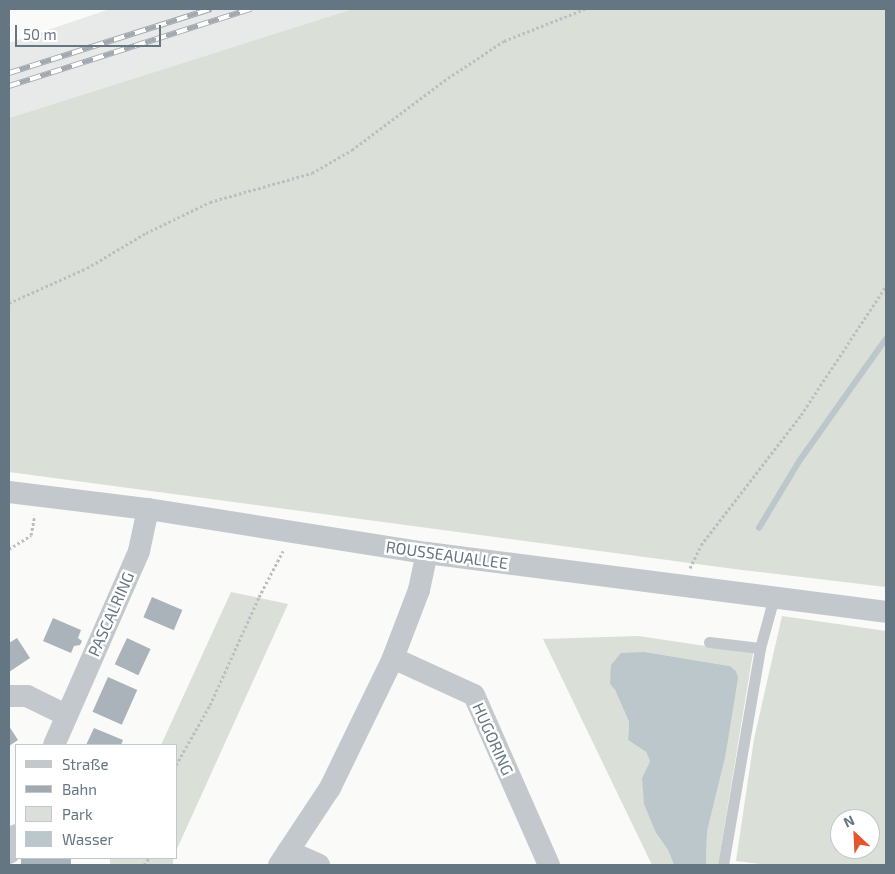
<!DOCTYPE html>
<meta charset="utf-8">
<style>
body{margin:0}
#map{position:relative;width:895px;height:874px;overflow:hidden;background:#fafaf8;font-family:"Exo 2",sans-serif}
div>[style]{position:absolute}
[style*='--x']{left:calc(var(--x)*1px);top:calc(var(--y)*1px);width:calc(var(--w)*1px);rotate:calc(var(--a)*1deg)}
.built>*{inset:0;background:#e8e9e9}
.green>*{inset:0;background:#dadfd7;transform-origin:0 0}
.water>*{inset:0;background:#bbc7cb}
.stream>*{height:5.5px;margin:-2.75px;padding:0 2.75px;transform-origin:2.75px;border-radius:2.75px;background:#bbc7cb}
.building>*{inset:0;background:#aab3b9;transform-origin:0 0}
.path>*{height:3px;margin-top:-1.5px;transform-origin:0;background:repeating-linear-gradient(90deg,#bbbfc2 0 2.5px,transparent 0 5px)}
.service>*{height:11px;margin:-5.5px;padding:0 5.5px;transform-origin:5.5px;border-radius:5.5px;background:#c3c8cc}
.minor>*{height:22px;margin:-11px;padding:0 11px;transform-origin:11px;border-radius:11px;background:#c3c8cc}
.rail>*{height:5.5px;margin-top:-2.75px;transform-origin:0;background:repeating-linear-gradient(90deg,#fff 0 11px,#a2aab0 0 22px);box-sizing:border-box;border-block:1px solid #a2aab0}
span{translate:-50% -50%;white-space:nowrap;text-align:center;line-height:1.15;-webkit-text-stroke:5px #fff;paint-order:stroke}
.street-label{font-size:16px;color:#657683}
.frame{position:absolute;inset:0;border:10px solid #657683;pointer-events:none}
.legend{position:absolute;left:15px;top:744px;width:162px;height:115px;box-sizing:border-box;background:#fff;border:1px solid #c1c8cd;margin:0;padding:6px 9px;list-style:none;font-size:15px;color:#657683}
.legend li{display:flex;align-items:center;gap:10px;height:25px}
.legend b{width:25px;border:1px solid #c1c8cd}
.north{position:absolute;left:830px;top:809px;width:50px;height:50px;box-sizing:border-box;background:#fff;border:1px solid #c1c8cd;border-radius:50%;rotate:335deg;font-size:14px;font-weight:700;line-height:20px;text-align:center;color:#657683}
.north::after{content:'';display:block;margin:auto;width:18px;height:22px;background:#e4572e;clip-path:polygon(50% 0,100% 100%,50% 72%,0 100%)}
.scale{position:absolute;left:15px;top:25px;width:146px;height:22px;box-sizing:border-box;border:2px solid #657683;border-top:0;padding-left:6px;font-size:15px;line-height:18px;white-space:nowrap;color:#657683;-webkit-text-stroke:4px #fff;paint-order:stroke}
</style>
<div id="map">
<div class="built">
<i style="clip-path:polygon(110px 9px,353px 9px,9px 118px,9px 43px)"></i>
</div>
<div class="green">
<i style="clip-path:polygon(353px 9px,886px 9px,886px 587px,742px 570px,9px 472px,9px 118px)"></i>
<i style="clip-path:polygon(231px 592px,288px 604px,176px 851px,176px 745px,161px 745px)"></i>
<i style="clip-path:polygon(evenodd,782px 616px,886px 631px,886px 865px,769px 865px,736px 861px,754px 739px,782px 616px,840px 819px,870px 819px,870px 849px,840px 849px,840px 819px)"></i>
<i style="clip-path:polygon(638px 636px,753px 653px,718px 865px,706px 865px,707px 832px,725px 758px,736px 671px,730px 666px,645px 652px,610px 684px,615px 690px,629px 722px,628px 740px,646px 752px,650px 761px,642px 778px,656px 833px,668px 850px,674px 865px,652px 865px,543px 639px)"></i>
<i style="left:110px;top:858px;width:63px;height:8px"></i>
</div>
<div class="water">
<i style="clip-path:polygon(645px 652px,730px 666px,736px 671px,738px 678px,725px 758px,707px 832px,706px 865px,674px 865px,668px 850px,656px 833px,644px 804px,642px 778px,650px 761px,646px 752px,628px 740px,629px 722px,615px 690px,610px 684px,611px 665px,621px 653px)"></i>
</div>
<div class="stream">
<i style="--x:759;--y:528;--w:79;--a:-58.9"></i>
<i style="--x:800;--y:460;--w:148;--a:-54.6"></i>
</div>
<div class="building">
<i style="left:152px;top:597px;width:33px;height:22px;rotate:23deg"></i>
<i style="clip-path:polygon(53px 618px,81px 630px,78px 638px,82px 641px,80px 645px,74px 646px,71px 653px,43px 641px)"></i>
<i style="clip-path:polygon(17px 638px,30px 658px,9px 672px,9px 643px)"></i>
<i style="left:127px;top:638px;width:26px;height:29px;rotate:25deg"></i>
<i style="left:108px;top:677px;width:32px;height:38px;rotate:24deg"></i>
<i style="clip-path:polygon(9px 726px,18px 740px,9px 746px)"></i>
<i style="clip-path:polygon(94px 728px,123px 740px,121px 745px,86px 745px)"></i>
<i style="left:21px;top:858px;width:50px;height:8px"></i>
</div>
<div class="path">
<i style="--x:9;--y:303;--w:85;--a:-24.2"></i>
<i style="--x:87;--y:268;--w:69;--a:-30.7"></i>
<i style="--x:146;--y:233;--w:71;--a:-25.8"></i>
<i style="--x:210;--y:202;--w:106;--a:-15.9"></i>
<i style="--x:312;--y:173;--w:46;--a:-29.9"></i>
<i style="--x:352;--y:150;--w:120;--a:-36.9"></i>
<i style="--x:448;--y:78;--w:67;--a:-33.5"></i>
<i style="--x:504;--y:41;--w:87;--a:-21.6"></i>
<i style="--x:9;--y:549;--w:26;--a:-32"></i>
<i style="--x:31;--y:535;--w:20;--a:-79"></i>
<i style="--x:690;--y:568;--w:25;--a:-64"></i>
<i style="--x:701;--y:545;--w:164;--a:-52.4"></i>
<i style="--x:801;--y:415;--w:154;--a:-56.6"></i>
<i style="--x:176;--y:765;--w:69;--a:-60.5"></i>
<i style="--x:210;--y:705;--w:119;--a:-65.6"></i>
<i style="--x:259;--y:597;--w:52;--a:-62.4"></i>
<i style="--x:144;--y:865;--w:9;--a:-54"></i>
</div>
<div class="service">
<i style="--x:709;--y:642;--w:51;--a:6.7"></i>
<i style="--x:723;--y:865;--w:220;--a:-80.3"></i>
<i style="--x:760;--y:648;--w:53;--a:-74.6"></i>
</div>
<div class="minor">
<i style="--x:9;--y:492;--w:140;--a:7"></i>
<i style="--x:148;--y:509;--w:282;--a:9"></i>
<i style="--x:427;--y:553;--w:463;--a:7.3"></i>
<i style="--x:393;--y:658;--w:89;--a:24.6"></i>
<i style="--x:474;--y:695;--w:186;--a:66.2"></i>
<i style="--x:9;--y:696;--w:18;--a:0"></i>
<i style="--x:27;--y:696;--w:43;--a:26"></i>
<i style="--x:54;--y:745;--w:212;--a:-66.3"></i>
<i style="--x:139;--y:551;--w:43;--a:-77.9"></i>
<i style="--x:288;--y:851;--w:34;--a:24"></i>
<i style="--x:9;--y:853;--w:19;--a:-69"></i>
<i style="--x:279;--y:865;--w:92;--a:-56.5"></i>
<i style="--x:330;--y:788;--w:144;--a:-64.1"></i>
<i style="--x:393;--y:658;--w:73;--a:-69.1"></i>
<i style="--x:419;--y:590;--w:38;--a:-78"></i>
</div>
<div class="rail">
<i style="--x:9;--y:73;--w:212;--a:-17.6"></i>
<i style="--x:9;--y:86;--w:254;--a:-17.7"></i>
</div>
<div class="street-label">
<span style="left:447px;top:555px;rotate:8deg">ROUSSEAUALLEE</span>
<span style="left:111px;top:614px;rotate:-66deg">PASCALRING</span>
<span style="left:493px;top:739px;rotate:66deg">HUGORING</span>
</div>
<div class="frame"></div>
<ul class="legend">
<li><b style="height:6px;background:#c3c8cc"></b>Straße</li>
<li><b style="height:6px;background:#a2aab0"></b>Bahn</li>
<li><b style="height:14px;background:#dadfd7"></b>Park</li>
<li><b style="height:14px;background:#bbc7cb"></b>Wasser</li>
</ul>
<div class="north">N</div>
<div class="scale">50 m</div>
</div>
